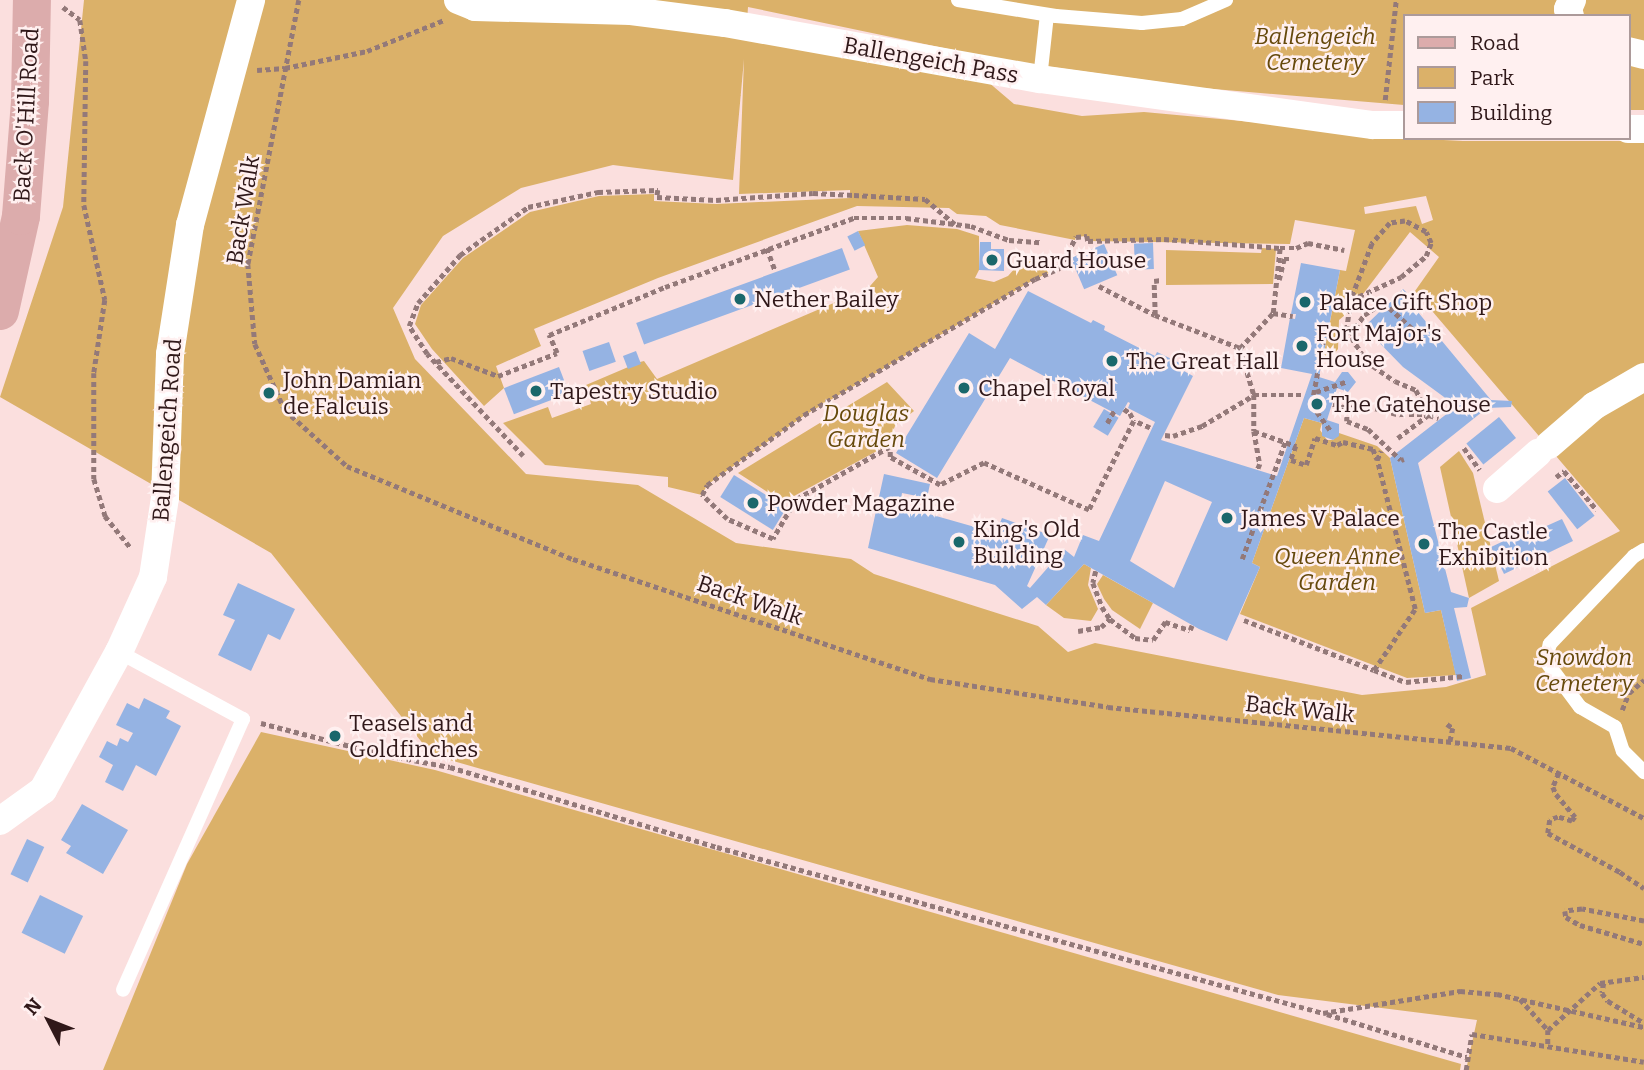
<!DOCTYPE html>
<html>
<head>
<meta charset="utf-8">
<style>
	body { margin:0 }
	#map { position:relative; width:1644px; height:1070px; overflow:hidden; background:#fbdfde; font-family:Bitter,serif }
	div>[style] { position:absolute }
	[style*='--x'] { left:calc(var(--x)*1px); top:calc(var(--y)*1px); width:calc(var(--w)*1px); rotate:calc(var(--a)*1deg) }
	.green>* { inset:0; background:#dbb169 }
	.building>* { inset:0; background:#95b3e3; transform-origin:0 0 }
	.path>* { height:4.5px; margin-top:-2.25px; transform-origin:0; background:repeating-linear-gradient(90deg,#937979 0 5px,transparent 0 8.5px) }
	.service>* { height:14px; margin:-7px; padding:0 7px; transform-origin:7px; border-radius:7px; background:#fff }
	.minor>* { height:28px; margin:-14px; padding:0 14px; transform-origin:14px; border-radius:14px; background:#fff }
	.primary>* { height:38px; margin:-19px; padding:0 19px; transform-origin:19px; border-radius:19px; background:#dcacac }
	.dots>* { width:19px; height:19px; translate:-50% -50%; box-sizing:border-box; border:4px solid #fff0f0; border-radius:50% }
	span { translate:-50% -50%; white-space:nowrap; text-align:center; line-height:1.15; -webkit-text-stroke:5px #fff0f0; paint-order:stroke }
	.park-label { font-size:23px; color:#66490b; font-style:italic }
	.street-label { font-size:23px; color:#301819 }
	.poi-label { font-size:23px; color:#301819 }
	.left { translate:0 -50%; text-align:left }
	.legend { position:absolute; left:1403px; top:14px; width:228px; height:126px; box-sizing:border-box; background:#fff0f0; border:2px solid #ac9a9a; margin:0; padding:9px 12px; list-style:none; font-size:21px; color:#301819 }
	.legend li { display:flex; align-items:center; gap:14px; height:35px }
	.legend b { width:35px; border:2px solid #ac9a9a }
	.north { position:absolute; left:14px; top:986px; width:70px; height:70px; -webkit-text-stroke:5px #fff0f0; paint-order:stroke; rotate:312deg; font-size:19px; font-weight:700; line-height:28px; text-align:center; color:#301819 }
	.north::after { content:''; display:block; margin:auto; width:24px; height:32px; background:#301819; clip-path:polygon(50% 0,100% 100%,50% 72%,0 100%) }
</style>
</head>
<body>
<div id="map">
	<div class="green">
		<div style="clip-path:polygon(evenodd,84px 0,1644px 0,1644px 110px,1628px 110px,1628px 16px,1404px 16px,1404px 105px,1202px 88px,1001px 60px,748px 7px,746px 37px,987px 81px,1014px 104px,1082px 116px,1144px 112px,1404px 136px,1404px 138px,1463px 141px,1644px 141px,1644px 1070px,1466px 1070px,1477px 1020px,1278px 995px,432px 755px,271px 553px,0 397px,63px 207px,84px 0,744px 59px,739px 194px,850px 190px,850px 198px,716px 204px,654px 201px,654px 194px,599px 196px,530px 212px,463px 258px,421px 305px,415px 324px,432px 349px,484px 406px,504px 388px,496px 366px,541px 346px,534px 329px,658px 278px,857px 206px,949px 208px,957px 214px,986px 216px,1000px 225px,1075px 240px,1076px 237px,1086px 236px,1088px 241px,1290px 244px,1295px 220px,1355px 230px,1346px 271px,1340px 270px,1323px 358px,1331px 358px,1338px 349px,1339px 320px,1351px 310px,1410px 232px,1439px 257px,1415px 291px,1620px 531px,1471px 608px,1486px 675px,1446px 687px,1362px 695px,1095px 643px,1068px 652px,1038px 626px,874px 574px,851px 559px,736px 543px,638px 485px,526px 474px,415px 359px,393px 308px,443px 236px,521px 188px,613px 165px,733px 180px,744px 59px,84px 0,1426px 196px,1433px 220px,1422px 224px,1416px 206px,1365px 214px,1364px 207px,1426px 196px)"></div>
		<div style="clip-path:polygon(907px 225px,957px 229px,979px 236px,979px 270px,975px 278px,994px 282px,1008px 276px,1025px 257px,1060px 268px,1035px 279px,805px 415px,707px 485px,702px 495px,668px 487px,668px 477px,545px 465px,503px 423px,548px 407px,552px 418px,591px 404px,586px 385px,640px 362px,644px 361px,657px 379px,843px 299px,863px 294px,878px 277px,858px 231px)"></div>
		<div style="clip-path:polygon(1262px 248px,1276px 249px,1273px 284px,1166px 285px,1166px 250px,1261px 253px)"></div>
		<div style="clip-path:polygon(887px 382px,914px 411px,895px 426px,888px 445px,783px 502px,738px 473px)"></div>
		<div style="clip-path:polygon(1304px 418px,1322px 423px,1320px 430px,1327px 440px,1333px 440px,1339px 433px,1377px 446px,1390px 458px,1425px 613px,1441px 610px,1456px 675px,1407px 678px,1240px 614px,1260px 567px,1252px 563px)"></div>
		<div style="clip-path:polygon(1459px 451px,1473px 473px,1499px 581px,1469px 598px,1440px 467px)"></div>
		<div style="clip-path:polygon(1084px 564px,1091px 568px,1088px 585px,1098px 609px,1091px 621px,1064px 618px,1046px 605px)"></div>
		<div style="clip-path:polygon(1103px 575px,1153px 603px,1140px 629px,1112px 610px,1104px 599px,1097px 584px)"></div>
		<div style="clip-path:polygon(261px 732px,435px 770px,1461px 1064px,1460px 1070px,103px 1070px,187px 864px)"></div>
	</div>
	<div class="building">
		<div style="left:858px;top:231px;width:16px;height:12px;rotate:63deg"></div>
		<div style="clip-path:polygon(980px 242px,991px 242px,991px 249px,1004px 249px,1004px 271px,979px 270px)"></div>
		<div style="left:1153px;top:243px;width:26px;height:19px;rotate:88deg"></div>
		<div style="left:1104px;top:244px;width:34px;height:36px;rotate:67deg"></div>
		<div style="left:842px;top:248px;width:23px;height:219px;rotate:70deg"></div>
		<div style="clip-path:polygon(evenodd,1301px 263px,1340px 270px,1319px 377px,1335px 382px,1342px 372px,1348px 372px,1356px 382px,1348px 392px,1337px 388px,1327px 420px,1339px 424px,1339px 436px,1333px 440px,1322px 436px,1322px 423px,1304px 418px,1252px 563px,1260px 567px,1227px 641px,1199px 629px,1084px 564px,1046px 605px,1037px 597px,1022px 609px,995px 585px,868px 548px,884px 474px,930px 484px,927px 498px,902px 493px,899px 511px,914px 514px,915px 510px,996px 533px,1002px 518px,1050px 535px,1027px 586px,1030px 588px,1064px 549px,1074px 557px,1083px 535px,1099px 541px,1155px 422px,1128px 408px,1130px 403px,1128px 402px,1120px 416px,1010px 358px,937px 478px,896px 453px,969px 333px,995px 349px,1028px 291px,1091px 323px,1093px 320px,1105px 326px,1104px 330px,1155px 356px,1157px 352px,1184px 365px,1182px 370px,1193px 376px,1161px 440px,1277px 476px,1312px 374px,1281px 368px,1290px 318px,1295px 319px,1296px 314px,1291px 314px,1301px 263px,1165px 481px,1212px 502px,1174px 588px,1130px 561px,1165px 481px)"></div>
		<div style="clip-path:polygon(1403px 289px,1421px 307px,1417px 311px,1491px 400px,1512px 401px,1511px 407px,1487px 408px,1418px 463px,1451px 592px,1469px 598px,1467px 607px,1454px 608px,1471px 678px,1457px 681px,1441px 610px,1425px 613px,1390px 458px,1453px 409px,1444px 397px,1403px 367px,1364px 327px)"></div>
		<div style="left:609px;top:342px;width:21px;height:28px;rotate:71deg"></div>
		<div style="left:636px;top:351px;width:14px;height:14px;rotate:69deg"></div>
		<div style="left:559px;top:367px;width:28px;height:59px;rotate:69deg"></div>
		<div style="left:1104px;top:409px;width:17px;height:21px;rotate:31deg"></div>
		<div style="left:1499px;top:417px;width:27px;height:42px;rotate:51deg"></div>
		<div style="left:734px;top:475px;width:62px;height:26px;rotate:32deg"></div>
		<div style="left:1565px;top:478px;width:48px;height:22px;rotate:52deg"></div>
		<div style="clip-path:polygon(1562px 519px,1573px 541px,1504px 574px,1491px 547px,1531px 528px,1533px 532px)"></div>
		<div style="clip-path:polygon(238px 583px,295px 609px,280px 640px,268px 634px,251px 671px,218px 655px,235px 620px,223px 615px)"></div>
		<div style="clip-path:polygon(144px 698px,170px 711px,166px 718px,181px 726px,156px 776px,136px 765px,123px 791px,105px 782px,113px 765px,99px 757px,107px 741px,117px 746px,120px 738px,128px 742px,133px 733px,116px 725px,127px 703px,139px 709px)"></div>
		<div style="clip-path:polygon(82px 804px,128px 830px,103px 874px,66px 853px,71px 846px,61px 840px)"></div>
		<div style="left:27px;top:839px;width:19px;height:39px;rotate:25deg"></div>
		<div style="left:40px;top:895px;width:48px;height:42px;rotate:26deg"></div>
	</div>
	<div class="path">
		<div style="--x:299;--y:0;--w:269;--a:100.9"></div>
		<div style="--x:248;--y:264;--w:80;--a:85"></div>
		<div style="--x:255;--y:344;--w:72;--a:65.6"></div>
		<div style="--x:285;--y:410;--w:84;--a:42.1"></div>
		<div style="--x:347;--y:466;--w:244;--a:22.4"></div>
		<div style="--x:573;--y:559;--w:377;--a:18.6"></div>
		<div style="--x:930;--y:679;--w:180;--a:8.9"></div>
		<div style="--x:1108;--y:707;--w:405;--a:5.8"></div>
		<div style="--x:1511;--y:748;--w:150;--a:27.8"></div>
		<div style="--x:63;--y:7;--w:21;--a:37"></div>
		<div style="--x:80;--y:20;--w:41;--a:81.7"></div>
		<div style="--x:86;--y:61;--w:144;--a:90.8"></div>
		<div style="--x:84;--y:205;--w:97;--a:77.5"></div>
		<div style="--x:105;--y:300;--w:74;--a:98.6"></div>
		<div style="--x:94;--y:373;--w:106;--a:90"></div>
		<div style="--x:94;--y:479;--w:39;--a:73"></div>
		<div style="--x:105;--y:516;--w:40;--a:51"></div>
		<div style="--x:257;--y:70;--w:28;--a:-4"></div>
		<div style="--x:285;--y:68;--w:84;--a:-11.7"></div>
		<div style="--x:367;--y:51;--w:83;--a:-21.9"></div>
		<div style="--x:1385;--y:100;--w:101;--a:-83.7"></div>
		<div style="--x:767;--y:248;--w:23;--a:70"></div>
		<div style="--x:1279;--y:280;--w:22;--a:-77"></div>
		<div style="--x:1284;--y:259;--w:5;--a:0"></div>
		<div style="--x:1099;--y:286;--w:63;--a:27.4"></div>
		<div style="--x:1155;--y:315;--w:91;--a:21.2"></div>
		<div style="--x:1240;--y:348;--w:49;--a:73.4"></div>
		<div style="--x:1254;--y:395;--w:36;--a:90"></div>
		<div style="--x:1254;--y:431;--w:34;--a:80"></div>
		<div style="--x:1260;--y:464;--w:8;--a:113"></div>
		<div style="--x:1351;--y:300;--w:55;--a:-24.7"></div>
		<div style="--x:1401;--y:277;--w:33;--a:-40"></div>
		<div style="--x:1426;--y:256;--w:14;--a:-69"></div>
		<div style="--x:1431;--y:243;--w:12;--a:-114"></div>
		<div style="--x:1426;--y:232;--w:24;--a:-152"></div>
		<div style="--x:1405;--y:221;--w:15;--a:172"></div>
		<div style="--x:1390;--y:223;--w:28;--a:131"></div>
		<div style="--x:1372;--y:244;--w:60;--a:110.6"></div>
		<div style="--x:1351;--y:300;--w:30;--a:98"></div>
		<div style="--x:1347;--y:330;--w:36;--a:58"></div>
		<div style="--x:1366;--y:361;--w:35;--a:35"></div>
		<div style="--x:1395;--y:381;--w:23;--a:23"></div>
		<div style="--x:1416;--y:390;--w:28;--a:63"></div>
		<div style="--x:1429;--y:415;--w:10;--a:17"></div>
		<div style="--x:1273;--y:313;--w:65;--a:-83.9"></div>
		<div style="--x:1155;--y:315;--w:34;--a:-92"></div>
		<div style="--x:1154;--y:281;--w:7;--a:-8"></div>
		<div style="--x:1327;--y:323;--w:83;--a:100.4"></div>
		<div style="--x:1312;--y:405;--w:31;--a:54"></div>
		<div style="--x:1350;--y:335;--w:24;--a:-55"></div>
		<div style="--x:1364;--y:315;--w:23;--a:-34"></div>
		<div style="--x:1383;--y:302;--w:43;--a:42.2"></div>
		<div style="--x:1240;--y:348;--w:48;--a:-46.7"></div>
		<div style="--x:1273;--y:313;--w:20;--a:9"></div>
		<div style="--x:436;--y:362;--w:16;--a:-15"></div>
		<div style="--x:451;--y:358;--w:50;--a:21"></div>
		<div style="--x:498;--y:376;--w:63;--a:-21.3"></div>
		<div style="--x:557;--y:353;--w:20;--a:-114"></div>
		<div style="--x:549;--y:335;--w:126;--a:-22.5"></div>
		<div style="--x:665;--y:287;--w:201;--a:-20.1"></div>
		<div style="--x:854;--y:218;--w:52;--a:0"></div>
		<div style="--x:906;--y:218;--w:65;--a:7"></div>
		<div style="--x:971;--y:226;--w:40;--a:20.2"></div>
		<div style="--x:1009;--y:240;--w:31;--a:4"></div>
		<div style="--x:1316;--y:392;--w:31;--a:-19"></div>
		<div style="--x:1333;--y:404;--w:15;--a:16"></div>
		<div style="--x:1347;--y:408;--w:20;--a:-6"></div>
		<div style="--x:1367;--y:406;--w:34;--a:15"></div>
		<div style="--x:1400;--y:415;--w:29;--a:0"></div>
		<div style="--x:1429;--y:415;--w:39;--a:143"></div>
		<div style="--x:1347;--y:408;--w:13;--a:90"></div>
		<div style="--x:1347;--y:421;--w:22;--a:21"></div>
		<div style="--x:1368;--y:429;--w:45;--a:43.2"></div>
		<div style="--x:1401;--y:460;--w:3;--a:-18"></div>
		<div style="--x:1124;--y:409;--w:7;--a:34"></div>
		<div style="--x:1130;--y:413;--w:9;--a:63"></div>
		<div style="--x:1107;--y:423;--w:14;--a:-60"></div>
		<div style="--x:1150;--y:428;--w:17;--a:-156"></div>
		<div style="--x:1134;--y:421;--w:100;--a:116.8"></div>
		<div style="--x:1089;--y:510;--w:115;--a:-155.9"></div>
		<div style="--x:984;--y:463;--w:49;--a:153.4"></div>
		<div style="--x:940;--y:485;--w:57;--a:-150.8"></div>
		<div style="--x:890;--y:457;--w:10;--a:-90"></div>
		<div style="--x:890;--y:447;--w:108;--a:150.6"></div>
		<div style="--x:796;--y:500;--w:45;--a:120.5"></div>
		<div style="--x:773;--y:539;--w:50;--a:-156.5"></div>
		<div style="--x:727;--y:519;--w:35;--a:-136"></div>
		<div style="--x:702;--y:495;--w:11;--a:-63"></div>
		<div style="--x:707;--y:485;--w:120;--a:-35.8"></div>
		<div style="--x:804;--y:415;--w:268;--a:-30.5"></div>
		<div style="--x:1035;--y:279;--w:27;--a:-24"></div>
		<div style="--x:1060;--y:268;--w:35;--a:-63"></div>
		<div style="--x:1076;--y:237;--w:11;--a:-5"></div>
		<div style="--x:1087;--y:236;--w:5;--a:79"></div>
		<div style="--x:1088;--y:241;--w:76;--a:-1.5"></div>
		<div style="--x:1164;--y:239;--w:116;--a:4.4"></div>
		<div style="--x:1280;--y:248;--w:16;--a:0"></div>
		<div style="--x:1296;--y:248;--w:13;--a:-23"></div>
		<div style="--x:1308;--y:243;--w:37;--a:11"></div>
		<div style="--x:1254;--y:431;--w:45;--a:19.7"></div>
		<div style="--x:1296;--y:446;--w:15;--a:110"></div>
		<div style="--x:1291;--y:460;--w:16;--a:18"></div>
		<div style="--x:1306;--y:465;--w:28;--a:-72"></div>
		<div style="--x:1315;--y:438;--w:23;--a:18"></div>
		<div style="--x:1337;--y:445;--w:7;--a:-27"></div>
		<div style="--x:1343;--y:442;--w:31;--a:13"></div>
		<div style="--x:1373;--y:449;--w:11;--a:68"></div>
		<div style="--x:1165;--y:435;--w:8;--a:7"></div>
		<div style="--x:1173;--y:436;--w:31;--a:-19"></div>
		<div style="--x:1202;--y:426;--w:61;--a:-30.8"></div>
		<div style="--x:1254;--y:395;--w:50;--a:0"></div>
		<div style="--x:1464;--y:448;--w:27;--a:54"></div>
		<div style="--x:523;--y:456;--w:140;--a:-133.3"></div>
		<div style="--x:427;--y:354;--w:33;--a:-123"></div>
		<div style="--x:409;--y:326;--w:25;--a:-69"></div>
		<div style="--x:418;--y:303;--w:64;--a:-48.8"></div>
		<div style="--x:460;--y:255;--w:83;--a:-35.2"></div>
		<div style="--x:528;--y:207;--w:72;--a:-12.1"></div>
		<div style="--x:598;--y:192;--w:60;--a:-1.9"></div>
		<div style="--x:658;--y:190;--w:7;--a:98"></div>
		<div style="--x:657;--y:197;--w:59;--a:2.9"></div>
		<div style="--x:716;--y:200;--w:97;--a:-4.1"></div>
		<div style="--x:813;--y:193;--w:41;--a:2.8"></div>
		<div style="--x:854;--y:195;--w:71;--a:3.2"></div>
		<div style="--x:925;--y:199;--w:39;--a:40"></div>
		<div style="--x:1556;--y:477;--w:10;--a:-37"></div>
		<div style="--x:1564;--y:471;--w:51;--a:49.8"></div>
		<div style="--x:1242;--y:559;--w:125;--a:-69.8"></div>
		<div style="--x:1096;--y:571;--w:12;--a:104"></div>
		<div style="--x:1093;--y:583;--w:26;--a:69"></div>
		<div style="--x:1102;--y:607;--w:14;--a:56"></div>
		<div style="--x:1110;--y:619;--w:31;--a:37"></div>
		<div style="--x:1135;--y:638;--w:18;--a:6"></div>
		<div style="--x:1153;--y:640;--w:22;--a:-56"></div>
		<div style="--x:1165;--y:622;--w:26;--a:18"></div>
		<div style="--x:1190;--y:630;--w:5;--a:-68"></div>
		<div style="--x:1244;--y:620;--w:139;--a:21"></div>
		<div style="--x:1374;--y:670;--w:73;--a:-56.1"></div>
		<div style="--x:1415;--y:609;--w:154;--a:-104.3"></div>
		<div style="--x:1377;--y:460;--w:10;--a:-66"></div>
		<div style="--x:1078;--y:631;--w:23;--a:-10"></div>
		<div style="--x:1101;--y:627;--w:12;--a:-42"></div>
		<div style="--x:1374;--y:670;--w:34;--a:21"></div>
		<div style="--x:1406;--y:682;--w:57;--a:-6"></div>
		<div style="--x:1622;--y:710;--w:18;--a:-68"></div>
		<div style="--x:1629;--y:693;--w:20;--a:-41"></div>
		<div style="--x:261;--y:723;--w:124;--a:14.5"></div>
		<div style="--x:381;--y:754;--w:70;--a:10.7"></div>
		<div style="--x:450;--y:767;--w:279;--a:16.7"></div>
		<div style="--x:717;--y:847;--w:628;--a:15.32"></div>
		<div style="--x:1323;--y:1013;--w:139;--a:-9.1"></div>
		<div style="--x:1460;--y:991;--w:37;--a:5"></div>
		<div style="--x:1497;--y:994;--w:151;--a:12.7"></div>
		<div style="--x:1447;--y:724;--w:7;--a:34"></div>
		<div style="--x:1453;--y:728;--w:14;--a:102"></div>
		<div style="--x:1559;--y:773;--w:15;--a:113"></div>
		<div style="--x:1553;--y:787;--w:8;--a:67"></div>
		<div style="--x:1556;--y:794;--w:30;--a:50"></div>
		<div style="--x:1575;--y:817;--w:5;--a:127"></div>
		<div style="--x:1572;--y:821;--w:15;--a:-164"></div>
		<div style="--x:1558;--y:817;--w:9;--a:159"></div>
		<div style="--x:1550;--y:820;--w:13;--a:99"></div>
		<div style="--x:1548;--y:833;--w:82;--a:28.4"></div>
		<div style="--x:1620;--y:872;--w:29;--a:34"></div>
		<div style="--x:1644;--y:921;--w:63;--a:-169"></div>
		<div style="--x:1582;--y:909;--w:17;--a:173"></div>
		<div style="--x:1565;--y:911;--w:6;--a:81"></div>
		<div style="--x:1566;--y:917;--w:16;--a:30"></div>
		<div style="--x:1580;--y:925;--w:67;--a:16.5"></div>
		<div style="--x:1604;--y:983;--w:10;--a:101"></div>
		<div style="--x:1602;--y:993;--w:10;--a:53"></div>
		<div style="--x:1608;--y:1001;--w:42;--a:31.4"></div>
		<div style="--x:1520;--y:999;--w:42;--a:47.9"></div>
		<div style="--x:1548;--y:1030;--w:16;--a:90"></div>
		<div style="--x:1327;--y:1014;--w:146;--a:17.1"></div>
		<div style="--x:1548;--y:1030;--w:70;--a:-42.1"></div>
		<div style="--x:1600;--y:983;--w:44;--a:-7.8"></div>
		<div style="--x:1466;--y:1070;--w:36;--a:-81"></div>
		<div style="--x:1472;--y:1034;--w:174;--a:9.2"></div>
	</div>
	<div class="service">
		<div style="--x:958;--y:0;--w:99;--a:9.3"></div>
		<div style="--x:1056;--y:16;--w:86;--a:4.7"></div>
		<div style="--x:1142;--y:23;--w:40;--a:-5.7"></div>
		<div style="--x:1182;--y:19;--w:48;--a:-23.4"></div>
		<div style="--x:1040;--y:79;--w:64;--a:-83.8"></div>
		<div style="--x:1644;--y:550;--w:12;--a:149"></div>
		<div style="--x:1634;--y:556;--w:122;--a:133.7"></div>
		<div style="--x:1550;--y:644;--w:17;--a:107"></div>
		<div style="--x:1545;--y:660;--w:59;--a:53.3"></div>
		<div style="--x:1580;--y:707;--w:40;--a:29.7"></div>
		<div style="--x:1615;--y:727;--w:25;--a:72"></div>
		<div style="--x:1623;--y:751;--w:30;--a:45"></div>
		<div style="--x:119;--y:652;--w:141;--a:28.4"></div>
		<div style="--x:243;--y:719;--w:296;--a:113.9"></div>
	</div>
	<div class="minor">
		<div style="--x:458;--y:0;--w:18;--a:22"></div>
		<div style="--x:475;--y:7;--w:156;--a:1.5"></div>
		<div style="--x:631;--y:11;--w:95;--a:7.3"></div>
		<div style="--x:725;--y:23;--w:320;--a:10.1"></div>
		<div style="--x:1040;--y:79;--w:336;--a:7.9"></div>
		<div style="--x:1373;--y:125;--w:31;--a:0"></div>
		<div style="--x:1570;--y:16;--w:7;--a:-106"></div>
		<div style="--x:1568;--y:9;--w:10;--a:-66"></div>
		<div style="--x:1628;--y:51;--w:16;--a:14"></div>
		<div style="--x:1628;--y:129;--w:16;--a:0"></div>
		<div style="--x:1549;--y:445;--w:60;--a:-40.9"></div>
		<div style="--x:1594;--y:406;--w:58;--a:-30.1"></div>
		<div style="--x:1497;--y:489;--w:55;--a:-41.3"></div>
		<div style="--x:0;--y:821;--w:53;--a:-35.8"></div>
		<div style="--x:43;--y:790;--w:158;--a:-61.2"></div>
		<div style="--x:119;--y:652;--w:82;--a:-65.6"></div>
		<div style="--x:153;--y:577;--w:80;--a:-81.4"></div>
		<div style="--x:165;--y:498;--w:144;--a:-88"></div>
		<div style="--x:170;--y:354;--w:131;--a:-81.2"></div>
		<div style="--x:190;--y:225;--w:233;--a:-74.8"></div>
	</div>
	<div class="primary">
		<div style="--x:0;--y:311;--w:97;--a:-77.5"></div>
		<div style="--x:21;--y:216;--w:115;--a:-85.5"></div>
		<div style="--x:30;--y:101;--w:101;--a:-88.9"></div>
	</div>
	<div class="dots">
		<div style="left:992px;top:260px;background:#1a676b"></div>
		<div style="left:740px;top:299px;background:#1a676b"></div>
		<div style="left:1305px;top:302px;background:#1a676b"></div>
		<div style="left:1302px;top:346px;background:#1a676b"></div>
		<div style="left:1112px;top:361px;background:#1a676b"></div>
		<div style="left:964px;top:388px;background:#1a676b"></div>
		<div style="left:536px;top:391px;background:#1a676b"></div>
		<div style="left:269px;top:393px;background:#1a676b"></div>
		<div style="left:1317px;top:404px;background:#1a676b"></div>
		<div style="left:753px;top:503px;background:#1a676b"></div>
		<div style="left:1227px;top:518px;background:#1a676b"></div>
		<div style="left:959px;top:542px;background:#1a676b"></div>
		<div style="left:1424px;top:544px;background:#1a676b"></div>
		<div style="left:335px;top:736px;background:#1a676b"></div>
	</div>
	<div class="park-label">
		<span style="left:1315px;top:49px">Ballengeich<br>Cemetery</span>
		<span style="left:866px;top:426px">Douglas<br>Garden</span>
		<span style="left:1337px;top:569px">Queen Anne<br>Garden</span>
		<span style="left:1584px;top:670px">Snowdon<br>Cemetery</span>
	</div>
	<div class="street-label">
		<span style="left:931px;top:60px;rotate:10deg">Ballengeich Pass</span>
		<span style="left:26px;top:115px;rotate:-87deg">Back O'Hill Road</span>
		<span style="left:243px;top:210px;rotate:-81deg">Back Walk</span>
		<span style="left:167px;top:430px;rotate:-86deg">Ballengeich Road</span>
		<span style="left:750px;top:600px;rotate:19deg">Back Walk</span>
		<span style="left:1300px;top:709px;rotate:6deg">Back Walk</span>
	</div>
	<div class="poi-label">
		<span class="left" style="left:1006px;top:260px">Guard House</span>
		<span class="left" style="left:754px;top:299px">Nether Bailey</span>
		<span class="left" style="left:1319px;top:302px">Palace Gift Shop</span>
		<span class="left" style="left:1316px;top:346px">Fort Major's<br>House</span>
		<span class="left" style="left:1126px;top:361px">The Great Hall</span>
		<span class="left" style="left:283px;top:393px">John Damian<br>de Falcuis</span>
		<span class="left" style="left:978px;top:388px">Chapel Royal</span>
		<span class="left" style="left:550px;top:391px">Tapestry Studio</span>
		<span class="left" style="left:1331px;top:404px">The Gatehouse</span>
		<span class="left" style="left:767px;top:503px">Powder Magazine</span>
		<span class="left" style="left:1241px;top:518px">James V Palace</span>
		<span class="left" style="left:973px;top:542px">King's Old<br>Building</span>
		<span class="left" style="left:1438px;top:544px">The Castle<br>Exhibition</span>
		<span class="left" style="left:349px;top:736px">Teasels and<br>Goldfinches</span>
	</div>
	<ul class="legend">
	<li><b style="height:9px;background:#dcacac"></b>Road</li>
	<li><b style="height:19px;background:#dbb169"></b>Park</li>
	<li><b style="height:19px;background:#95b3e3"></b>Building</li>
	</ul>
	<div class="north">N</div>
</div>
</body>
</html>
